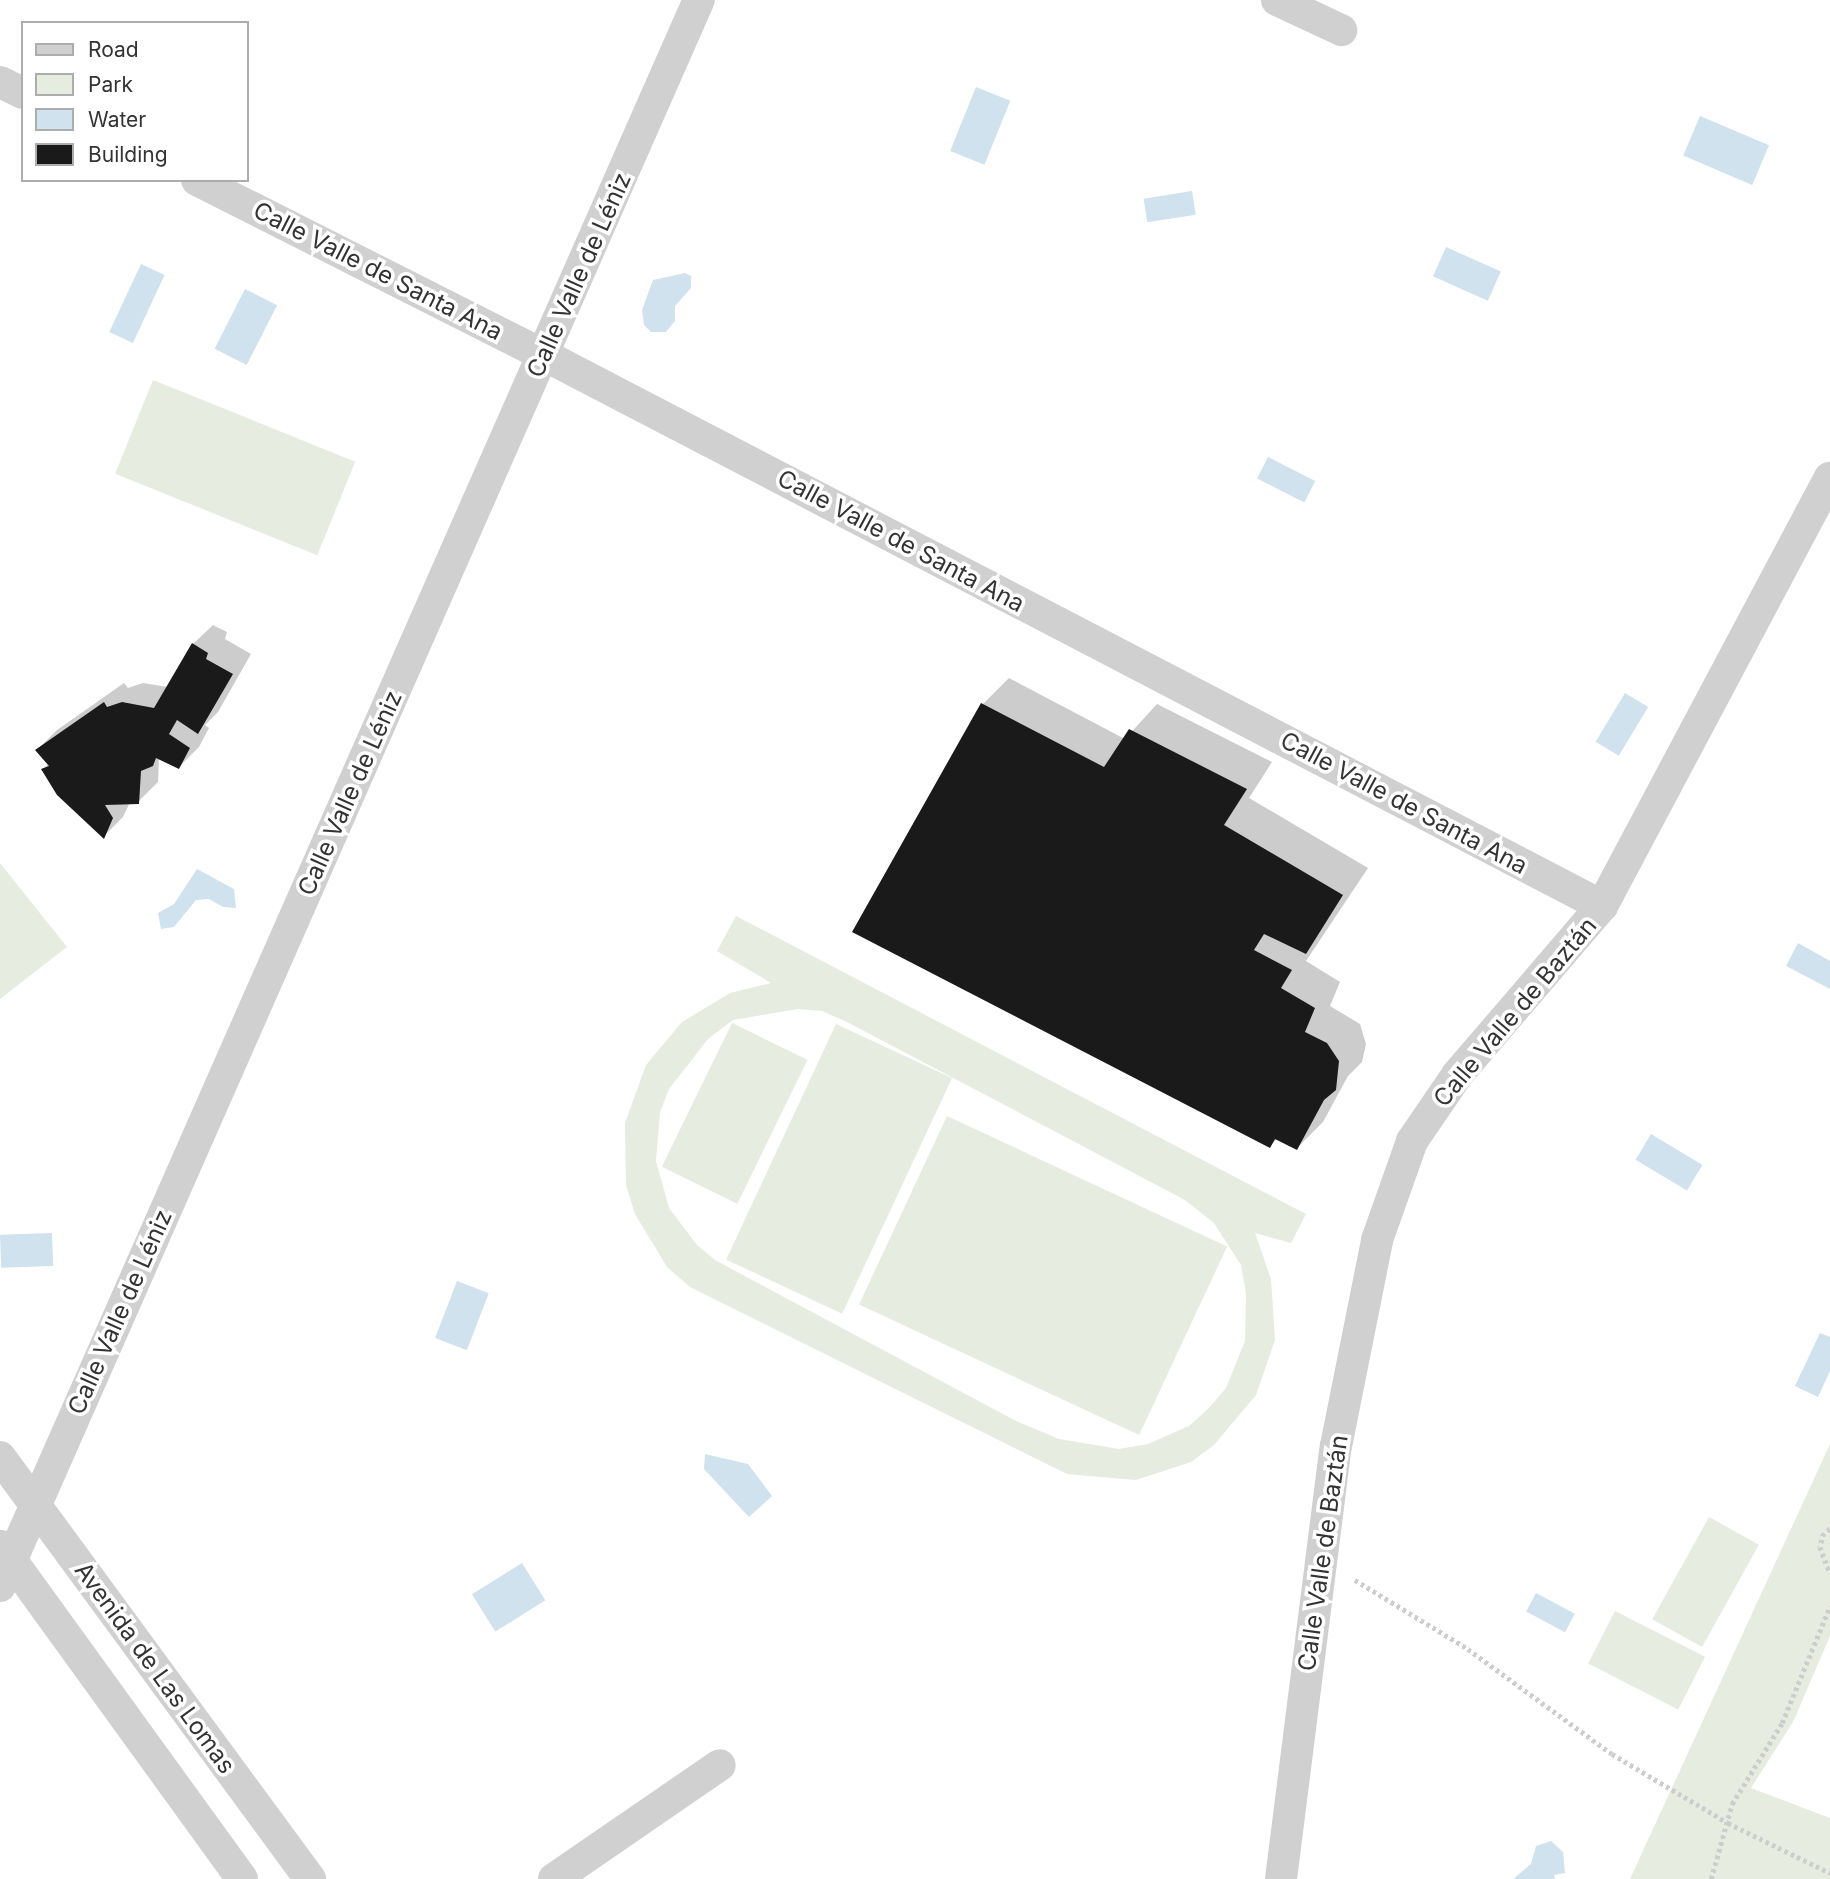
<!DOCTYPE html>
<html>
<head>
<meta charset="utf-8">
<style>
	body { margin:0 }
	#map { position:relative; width:1830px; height:1879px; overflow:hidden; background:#fff; font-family:Inter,sans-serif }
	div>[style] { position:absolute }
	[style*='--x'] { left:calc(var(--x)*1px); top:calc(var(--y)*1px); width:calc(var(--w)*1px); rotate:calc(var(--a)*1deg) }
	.green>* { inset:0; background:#e6ecdf; transform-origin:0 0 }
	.water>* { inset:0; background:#cfe2ee; transform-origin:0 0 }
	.shadow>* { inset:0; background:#0003 }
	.building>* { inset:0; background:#1a1a1a }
	.path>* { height:4.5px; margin-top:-2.25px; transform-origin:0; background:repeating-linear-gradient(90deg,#cdcdcd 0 3.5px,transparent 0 7px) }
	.minor>* { height:32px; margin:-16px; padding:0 16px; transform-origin:16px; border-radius:16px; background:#d0d0d0 }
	span { translate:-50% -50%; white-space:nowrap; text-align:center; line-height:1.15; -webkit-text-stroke:7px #fff; paint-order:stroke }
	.street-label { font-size:24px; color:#333 }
	.legend { position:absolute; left:21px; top:21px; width:228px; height:161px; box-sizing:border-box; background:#fff; border:2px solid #adadad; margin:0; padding:9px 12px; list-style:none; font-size:21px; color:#333 }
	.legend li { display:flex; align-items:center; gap:14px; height:35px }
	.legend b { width:35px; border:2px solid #adadad }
</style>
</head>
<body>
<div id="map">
	<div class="green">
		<div style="left:153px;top:380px;width:218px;height:101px;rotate:22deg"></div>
		<div style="clip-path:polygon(0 863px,67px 947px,0 999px)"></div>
		<div style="clip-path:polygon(evenodd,736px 916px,1306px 1214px,1291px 1243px,1255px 1233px,1271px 1279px,1275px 1340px,1256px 1395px,1214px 1445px,1191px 1462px,1136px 1480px,1067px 1474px,690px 1287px,667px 1267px,635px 1214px,626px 1185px,625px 1123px,646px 1065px,682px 1022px,730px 993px,771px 983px,717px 951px,736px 916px,798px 1009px,822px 1011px,845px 1021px,1185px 1200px,1214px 1223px,1241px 1265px,1246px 1293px,1245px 1341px,1226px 1388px,1209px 1408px,1189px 1426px,1148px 1444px,1119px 1449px,1059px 1439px,1016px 1421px,715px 1260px,697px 1245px,669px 1208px,656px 1161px,660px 1112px,669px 1089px,708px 1039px,733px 1020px,798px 1009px)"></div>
		<div style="left:732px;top:1023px;width:84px;height:160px;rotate:26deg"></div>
		<div style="left:836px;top:1024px;width:128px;height:260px;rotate:25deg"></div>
		<div style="left:947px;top:1116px;width:309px;height:208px;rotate:25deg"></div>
		<div style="clip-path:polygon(1830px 1444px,1830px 1636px,1793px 1722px,1751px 1788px,1830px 1818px,1830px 1879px,1630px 1879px)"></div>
		<div style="left:1709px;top:1517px;width:57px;height:117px;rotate:29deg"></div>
		<div style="left:1615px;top:1611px;width:101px;height:59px;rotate:27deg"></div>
	</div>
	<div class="water">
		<div style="left:976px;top:87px;width:37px;height:69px;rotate:22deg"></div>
		<div style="left:1700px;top:116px;width:75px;height:43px;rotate:23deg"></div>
		<div style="left:1192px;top:191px;width:24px;height:49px;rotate:81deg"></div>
		<div style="left:1446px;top:247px;width:60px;height:32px;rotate:24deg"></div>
		<div style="left:141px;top:264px;width:26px;height:75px;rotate:25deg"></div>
		<div style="clip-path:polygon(685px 273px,691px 276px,691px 288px,675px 306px,675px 321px,666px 332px,651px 332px,644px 325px,642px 310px,653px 280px)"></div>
		<div style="left:245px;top:289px;width:36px;height:67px;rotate:27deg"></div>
		<div style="left:1268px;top:457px;width:53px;height:24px;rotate:27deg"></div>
		<div style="left:1625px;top:693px;width:27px;height:57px;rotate:31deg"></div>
		<div style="clip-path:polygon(197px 869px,234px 889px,236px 908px,223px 907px,209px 899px,196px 900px,174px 927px,161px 929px,158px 913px,174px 904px)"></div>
		<div style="clip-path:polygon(1798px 943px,1830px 961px,1830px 989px,1786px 966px)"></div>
		<div style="left:1651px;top:1134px;width:60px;height:30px;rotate:31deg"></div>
		<div style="left:52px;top:1233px;width:33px;height:52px;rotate:88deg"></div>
		<div style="left:457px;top:1281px;width:34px;height:61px;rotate:21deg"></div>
		<div style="clip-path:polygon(1820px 1333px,1830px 1337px,1830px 1371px,1818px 1397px,1795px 1386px)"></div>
		<div style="clip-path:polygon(705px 1454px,748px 1464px,772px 1496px,749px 1517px,704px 1469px)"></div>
		<div style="left:522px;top:1563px;width:44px;height:59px;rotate:58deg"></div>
		<div style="left:1536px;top:1593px;width:44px;height:21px;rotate:28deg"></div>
		<div style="clip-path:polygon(1551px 1841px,1563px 1852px,1565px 1873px,1554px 1875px,1555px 1879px,1513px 1879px,1531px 1864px,1536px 1846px)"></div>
	</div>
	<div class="shadow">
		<div style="clip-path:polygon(213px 625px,227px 632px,225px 639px,251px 654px,218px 712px,205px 725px,209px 728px,199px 747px,179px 767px,159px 757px,158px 782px,138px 802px,130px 802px,123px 817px,104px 836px,43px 769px,49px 763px,37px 750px,57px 730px,124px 683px,128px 688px,143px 683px,168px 687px,193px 644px)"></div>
		<div style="clip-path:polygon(1009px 678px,1125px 739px,1157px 704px,1272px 762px,1249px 798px,1368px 868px,1306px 961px,1340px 982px,1330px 1006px,1360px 1024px,1366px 1044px,1362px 1062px,1348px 1076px,1323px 1122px,1297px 1148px,1278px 1138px,1270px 1146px,983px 704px)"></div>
	</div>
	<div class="building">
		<div style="clip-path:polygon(192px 643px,208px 653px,206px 659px,233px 674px,198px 734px,177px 720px,169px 734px,190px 748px,179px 769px,156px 758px,153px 766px,141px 771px,139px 804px,105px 805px,113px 818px,104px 839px,57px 795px,41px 769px,49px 766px,35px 750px,104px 702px,107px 707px,122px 702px,154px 708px)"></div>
		<div style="clip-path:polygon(981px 703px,1104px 767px,1129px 729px,1247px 789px,1224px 825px,1343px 895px,1306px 954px,1264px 934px,1254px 950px,1292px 970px,1281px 988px,1315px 1008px,1305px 1032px,1327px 1043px,1339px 1061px,1336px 1090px,1324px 1100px,1297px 1150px,1275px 1139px,1270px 1148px,852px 932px)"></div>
	</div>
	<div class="path">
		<div style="--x:1830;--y:1529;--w:7;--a:146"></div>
		<div style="--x:1824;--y:1533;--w:15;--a:106"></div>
		<div style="--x:1820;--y:1547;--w:28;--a:69"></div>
		<div style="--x:1355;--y:1580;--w:132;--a:31.4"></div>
		<div style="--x:1468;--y:1649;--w:178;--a:36.1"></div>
		<div style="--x:1612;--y:1754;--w:135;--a:30.7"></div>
		<div style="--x:1728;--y:1823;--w:114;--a:26.1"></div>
		<div style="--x:1711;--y:1879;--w:78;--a:-74.4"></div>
		<div style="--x:1732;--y:1804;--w:95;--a:-58.3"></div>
		<div style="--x:1782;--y:1723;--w:126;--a:-67.7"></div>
	</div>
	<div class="minor">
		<div style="--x:1277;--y:0;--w:71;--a:25.1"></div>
		<div style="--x:0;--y:82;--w:25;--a:26"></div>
		<div style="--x:197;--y:180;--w:389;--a:26.8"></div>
		<div style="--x:544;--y:355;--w:1193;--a:27.51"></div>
		<div style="--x:0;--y:1457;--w:524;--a:53.7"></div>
		<div style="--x:1;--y:1546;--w:411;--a:54.1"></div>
		<div style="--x:0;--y:1586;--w:1733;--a:-66.22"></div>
		<div style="--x:554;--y:1879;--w:201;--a:-34.5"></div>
		<div style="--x:1281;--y:1879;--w:436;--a:-82.8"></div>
		<div style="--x:1336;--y:1446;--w:210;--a:-78.7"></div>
		<div style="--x:1377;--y:1240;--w:105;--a:-70.5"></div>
		<div style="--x:1412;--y:1141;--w:80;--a:-55.7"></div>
		<div style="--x:1457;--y:1075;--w:223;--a:-49.4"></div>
		<div style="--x:1602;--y:906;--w:485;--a:-62"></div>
	</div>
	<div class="street-label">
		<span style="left:378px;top:271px;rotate:27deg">Calle Valle de Santa Ana</span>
		<span style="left:579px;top:275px;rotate:-66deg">Calle Valle de Léniz</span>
		<span style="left:901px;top:541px;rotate:28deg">Calle Valle de Santa Ana</span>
		<span style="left:350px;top:793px;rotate:-66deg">Calle Valle de Léniz</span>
		<span style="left:1404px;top:803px;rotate:28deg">Calle Valle de Santa Ana</span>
		<span style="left:1515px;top:1012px;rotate:-50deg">Calle Valle de Baztán</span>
		<span style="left:120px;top:1312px;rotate:-66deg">Calle Valle de Léniz</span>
		<span style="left:1323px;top:1553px;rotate:-82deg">Calle Valle de Baztán</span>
		<span style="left:155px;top:1668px;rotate:54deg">Avenida de Las Lomas</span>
	</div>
	<ul class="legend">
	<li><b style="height:9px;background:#d0d0d0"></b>Road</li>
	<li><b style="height:19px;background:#e6ecdf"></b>Park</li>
	<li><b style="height:19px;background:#cfe2ee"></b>Water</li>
	<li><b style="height:19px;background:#1a1a1a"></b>Building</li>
	</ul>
</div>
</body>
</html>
